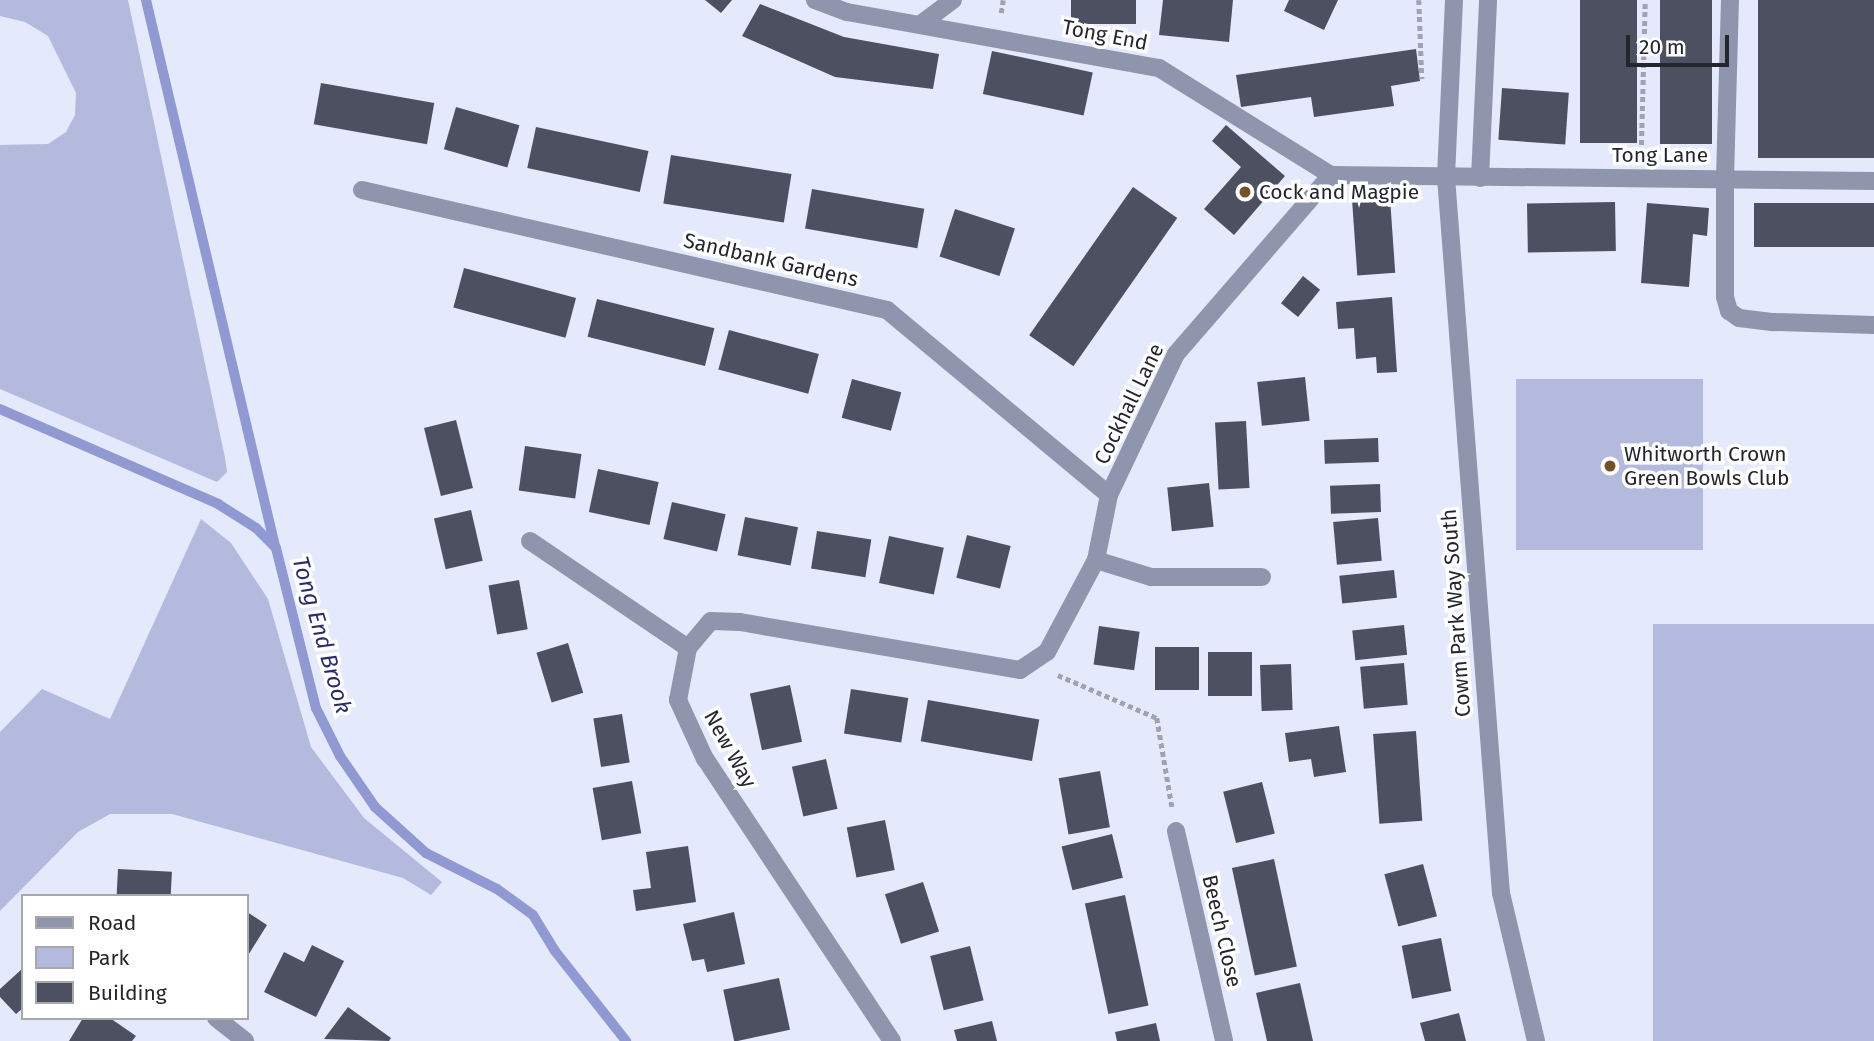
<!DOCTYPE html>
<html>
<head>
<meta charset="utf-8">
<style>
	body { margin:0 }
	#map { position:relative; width:1874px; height:1041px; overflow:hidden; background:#e5e9fc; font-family:"Fira Sans",sans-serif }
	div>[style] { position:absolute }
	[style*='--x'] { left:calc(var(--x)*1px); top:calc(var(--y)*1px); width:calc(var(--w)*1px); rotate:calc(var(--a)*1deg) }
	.green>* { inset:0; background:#b3badd; transform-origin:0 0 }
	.stream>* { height:10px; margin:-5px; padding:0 5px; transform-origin:5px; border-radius:5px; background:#9099d1 }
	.building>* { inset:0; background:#4d5060; transform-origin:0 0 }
	.path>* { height:4.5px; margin-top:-2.25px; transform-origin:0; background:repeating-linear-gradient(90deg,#9fa2b0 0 5px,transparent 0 8.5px) }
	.lane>* { height:18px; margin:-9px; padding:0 9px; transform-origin:9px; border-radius:9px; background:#9095ae }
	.street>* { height:18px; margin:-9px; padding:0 9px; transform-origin:9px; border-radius:9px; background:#9095ae }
	.dots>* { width:19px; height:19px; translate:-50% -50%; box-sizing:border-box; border:4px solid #fff; border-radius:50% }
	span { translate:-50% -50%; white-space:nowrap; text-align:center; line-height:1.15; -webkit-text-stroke:7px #fff; paint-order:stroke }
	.street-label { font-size:21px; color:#25262d }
	.poi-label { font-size:21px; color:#25262d }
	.left { translate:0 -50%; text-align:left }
	.water-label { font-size:23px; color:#292b6d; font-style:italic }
	.legend { position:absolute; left:21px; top:894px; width:228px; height:126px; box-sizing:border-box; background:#fff; border:2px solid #a8a8ab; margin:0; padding:9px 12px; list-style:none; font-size:21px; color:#25262d }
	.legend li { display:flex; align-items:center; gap:14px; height:35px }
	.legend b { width:35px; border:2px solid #a8a8ab }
	.scale { position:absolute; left:1626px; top:35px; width:103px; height:32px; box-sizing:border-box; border:4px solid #25262d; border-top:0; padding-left:9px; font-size:21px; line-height:24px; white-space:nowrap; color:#25262d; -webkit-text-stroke:5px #fff; paint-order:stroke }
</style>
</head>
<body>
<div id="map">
	<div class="green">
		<div style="clip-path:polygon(0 0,128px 0,225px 458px,227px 472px,217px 482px,0 389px,0 145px,48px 144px,66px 132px,75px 115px,76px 93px,48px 36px,25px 22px,0 16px)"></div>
		<div style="left:1703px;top:379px;width:171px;height:187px;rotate:90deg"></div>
		<div style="clip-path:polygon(201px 519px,231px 543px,268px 599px,311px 747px,364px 818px,442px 882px,431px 895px,403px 878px,172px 814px,110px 814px,78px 832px,0 911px,0 732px,42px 689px,110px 719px)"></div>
		<div style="left:1874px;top:624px;width:417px;height:221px;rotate:90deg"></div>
	</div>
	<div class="stream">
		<div style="--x:146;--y:0;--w:561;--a:76.71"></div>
		<div style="--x:0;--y:409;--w:238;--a:23.5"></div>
		<div style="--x:218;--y:504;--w:45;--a:32.3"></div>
		<div style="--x:256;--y:528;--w:28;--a:45"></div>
		<div style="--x:276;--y:548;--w:165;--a:76"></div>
		<div style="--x:316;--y:708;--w:54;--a:63.4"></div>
		<div style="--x:340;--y:756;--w:62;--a:55.5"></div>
		<div style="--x:375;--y:807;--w:69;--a:42"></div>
		<div style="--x:426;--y:853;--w:80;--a:26.9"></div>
		<div style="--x:497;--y:889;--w:44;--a:35.8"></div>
		<div style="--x:533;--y:915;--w:42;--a:58.6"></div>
		<div style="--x:555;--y:951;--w:115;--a:51.7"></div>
	</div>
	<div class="building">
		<div style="clip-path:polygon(705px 0,732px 0,721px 13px)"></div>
		<div style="left:1071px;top:0;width:65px;height:24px"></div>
		<div style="clip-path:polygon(1163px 0,1233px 0,1229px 42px,1159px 35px)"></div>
		<div style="clip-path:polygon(1289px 0,1338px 0,1324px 30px,1284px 11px)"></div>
		<div style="left:1580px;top:0;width:57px;height:143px"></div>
		<div style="left:1660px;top:0;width:52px;height:144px"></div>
		<div style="left:1758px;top:0;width:116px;height:158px"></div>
		<div style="clip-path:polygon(760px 4px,844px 37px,939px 54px,933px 89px,835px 77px,742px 36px)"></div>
		<div style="clip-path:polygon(1416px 49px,1420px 81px,1391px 86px,1394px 106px,1314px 117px,1311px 97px,1241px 107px,1236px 75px)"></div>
		<div style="left:992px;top:51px;width:103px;height:44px;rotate:12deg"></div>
		<div style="left:321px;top:83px;width:115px;height:42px;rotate:10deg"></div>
		<div style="left:1502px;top:88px;width:67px;height:52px;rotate:4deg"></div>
		<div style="left:456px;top:107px;width:66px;height:44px;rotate:16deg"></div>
		<div style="clip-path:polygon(1226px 125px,1285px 176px,1234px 235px,1204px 209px,1241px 167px,1212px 141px)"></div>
		<div style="left:536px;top:127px;width:115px;height:42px;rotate:12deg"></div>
		<div style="left:671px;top:155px;width:122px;height:49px;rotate:9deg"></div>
		<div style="left:1133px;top:187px;width:54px;height:181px;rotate:35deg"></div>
		<div style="left:812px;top:189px;width:114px;height:40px;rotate:10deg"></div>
		<div style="left:1390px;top:198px;width:75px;height:38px;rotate:86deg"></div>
		<div style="left:1615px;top:202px;width:49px;height:88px;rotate:89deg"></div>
		<div style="clip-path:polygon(1647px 203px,1709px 208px,1707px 236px,1693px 234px,1689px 287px,1641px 283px)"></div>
		<div style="left:1874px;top:203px;width:44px;height:120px;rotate:90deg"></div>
		<div style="left:955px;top:209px;width:63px;height:50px;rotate:18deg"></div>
		<div style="left:464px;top:268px;width:116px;height:41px;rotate:15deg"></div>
		<div style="left:1303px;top:276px;width:22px;height:35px;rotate:39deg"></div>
		<div style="clip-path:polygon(1392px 297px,1397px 372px,1377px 373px,1376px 357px,1356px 359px,1354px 328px,1338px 329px,1336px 302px)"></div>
		<div style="left:597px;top:299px;width:121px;height:39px;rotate:14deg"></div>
		<div style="left:729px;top:330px;width:93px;height:41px;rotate:15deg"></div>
		<div style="left:1305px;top:377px;width:44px;height:48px;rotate:84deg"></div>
		<div style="left:852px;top:379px;width:51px;height:40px;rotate:15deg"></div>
		<div style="left:456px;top:420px;width:70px;height:33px;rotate:76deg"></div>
		<div style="left:1246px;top:421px;width:67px;height:31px;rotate:87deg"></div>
		<div style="left:1378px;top:438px;width:24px;height:54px;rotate:88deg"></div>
		<div style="left:525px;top:446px;width:57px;height:45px;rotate:8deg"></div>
		<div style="left:598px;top:469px;width:62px;height:44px;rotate:12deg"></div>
		<div style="left:1209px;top:483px;width:44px;height:42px;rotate:84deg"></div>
		<div style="left:1380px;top:484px;width:28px;height:50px;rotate:88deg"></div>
		<div style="left:672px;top:502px;width:55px;height:38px;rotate:13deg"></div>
		<div style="left:471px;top:510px;width:52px;height:38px;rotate:77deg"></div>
		<div style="left:745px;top:517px;width:54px;height:39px;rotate:11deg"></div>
		<div style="left:1378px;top:518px;width:43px;height:45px;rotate:85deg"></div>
		<div style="left:817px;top:531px;width:55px;height:38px;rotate:9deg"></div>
		<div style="left:967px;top:535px;width:45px;height:44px;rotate:14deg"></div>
		<div style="left:889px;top:536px;width:56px;height:48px;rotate:12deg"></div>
		<div style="left:1394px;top:570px;width:28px;height:55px;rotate:84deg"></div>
		<div style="left:519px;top:580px;width:50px;height:31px;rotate:80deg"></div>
		<div style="left:1404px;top:625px;width:30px;height:52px;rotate:84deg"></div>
		<div style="left:1099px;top:626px;width:41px;height:39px;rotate:8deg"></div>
		<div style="left:568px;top:643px;width:52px;height:33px;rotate:73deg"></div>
		<div style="left:1155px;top:647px;width:44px;height:43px"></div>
		<div style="left:1208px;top:652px;width:44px;height:44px"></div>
		<div style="left:1404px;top:663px;width:42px;height:44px;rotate:85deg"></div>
		<div style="left:1291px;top:664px;width:46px;height:31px;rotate:88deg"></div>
		<div style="left:790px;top:685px;width:58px;height:41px;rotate:78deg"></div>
		<div style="left:851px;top:689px;width:58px;height:45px;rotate:9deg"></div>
		<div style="left:928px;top:700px;width:113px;height:42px;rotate:10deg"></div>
		<div style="left:622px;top:714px;width:49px;height:29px;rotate:81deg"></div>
		<div style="clip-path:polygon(1339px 726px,1346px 772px,1314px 777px,1311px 759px,1289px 762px,1285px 733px)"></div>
		<div style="left:1416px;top:731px;width:90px;height:43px;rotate:86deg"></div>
		<div style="left:826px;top:759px;width:51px;height:35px;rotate:77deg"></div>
		<div style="left:1100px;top:771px;width:57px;height:42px;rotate:80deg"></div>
		<div style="left:632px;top:781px;width:53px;height:40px;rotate:80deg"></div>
		<div style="left:1262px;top:782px;width:53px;height:40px;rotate:76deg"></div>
		<div style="left:885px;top:820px;width:51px;height:39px;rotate:79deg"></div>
		<div style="left:1112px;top:834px;width:45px;height:52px;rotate:76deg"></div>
		<div style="clip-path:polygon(688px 846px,696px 902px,636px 911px,633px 890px,651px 888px,646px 852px)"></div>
		<div style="left:1274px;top:859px;width:110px;height:43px;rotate:78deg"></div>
		<div style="left:1423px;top:864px;width:54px;height:40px;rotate:75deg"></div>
		<div style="left:118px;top:869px;width:54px;height:27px;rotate:3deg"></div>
		<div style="left:923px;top:882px;width:52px;height:40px;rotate:72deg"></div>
		<div style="left:1125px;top:895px;width:113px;height:41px;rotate:78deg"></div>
		<div style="clip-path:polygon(247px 912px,267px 925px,247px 957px)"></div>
		<div style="clip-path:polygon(734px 912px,745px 964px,707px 972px,704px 959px,692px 961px,683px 924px)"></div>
		<div style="left:1441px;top:938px;width:54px;height:40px;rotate:79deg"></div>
		<div style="clip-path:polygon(312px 945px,344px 961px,316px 1017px,264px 992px,284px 952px,304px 962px)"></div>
		<div style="left:970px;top:946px;width:56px;height:41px;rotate:76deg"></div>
		<div style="clip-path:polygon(23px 968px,23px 1008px,16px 1014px,0 997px,0 989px)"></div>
		<div style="left:779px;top:978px;width:53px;height:57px;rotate:78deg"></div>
		<div style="clip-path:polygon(1300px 983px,1313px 1041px,1267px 1041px,1256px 993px)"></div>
		<div style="clip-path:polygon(348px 1007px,391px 1038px,389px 1041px,324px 1039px)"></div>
		<div style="clip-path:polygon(1459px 1013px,1466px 1041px,1425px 1041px,1420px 1023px)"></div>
		<div style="clip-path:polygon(83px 1018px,110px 1018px,136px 1036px,132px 1041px,69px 1041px)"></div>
		<div style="clip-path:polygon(992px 1021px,997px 1041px,957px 1041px,954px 1030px)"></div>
		<div style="clip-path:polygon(1156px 1023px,1160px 1041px,1117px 1041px,1115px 1032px)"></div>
	</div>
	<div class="path">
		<div style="--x:1419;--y:0;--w:79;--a:87.8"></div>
		<div style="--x:1001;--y:13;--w:13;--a:-81"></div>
		<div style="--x:1641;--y:153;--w:153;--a:-88.5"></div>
		<div style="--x:1058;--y:675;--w:108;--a:23.5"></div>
		<div style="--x:1157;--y:718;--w:90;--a:80.4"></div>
	</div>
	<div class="lane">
		<div style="--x:1480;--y:178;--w:178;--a:-87.4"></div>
		<div style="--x:1725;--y:178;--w:119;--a:90"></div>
		<div style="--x:1725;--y:297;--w:15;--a:74"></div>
		<div style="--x:1729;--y:311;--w:12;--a:35"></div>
		<div style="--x:1739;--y:318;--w:35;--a:7"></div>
		<div style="--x:1774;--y:322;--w:100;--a:1.7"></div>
	</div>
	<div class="street">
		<div style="--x:815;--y:0;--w:34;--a:21"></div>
		<div style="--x:847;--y:12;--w:317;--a:10.2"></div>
		<div style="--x:1159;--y:68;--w:203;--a:31.9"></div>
		<div style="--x:1331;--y:175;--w:543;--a:0.63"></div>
		<div style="--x:1454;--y:0;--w:177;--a:92.6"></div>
		<div style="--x:1446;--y:177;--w:718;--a:85.61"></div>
		<div style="--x:1501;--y:893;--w:152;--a:76.7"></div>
		<div style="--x:921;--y:24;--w:40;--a:-37"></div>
		<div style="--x:1725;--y:178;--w:178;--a:-88.4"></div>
		<div style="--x:362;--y:190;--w:539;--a:12.88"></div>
		<div style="--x:887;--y:310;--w:289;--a:39.8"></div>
		<div style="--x:530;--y:541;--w:191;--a:34.1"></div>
		<div style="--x:1096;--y:560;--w:58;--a:17.2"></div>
		<div style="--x:1151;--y:577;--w:111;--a:0"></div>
		<div style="--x:1176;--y:831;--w:215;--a:77.1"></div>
		<div style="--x:216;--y:1018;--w:37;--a:38"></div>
		<div style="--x:892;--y:1041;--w:338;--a:-123.5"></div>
		<div style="--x:705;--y:759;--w:65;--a:-114.6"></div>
		<div style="--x:678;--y:700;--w:53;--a:-79.1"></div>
		<div style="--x:688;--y:648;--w:35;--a:-50"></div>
		<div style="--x:711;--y:621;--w:29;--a:2"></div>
		<div style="--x:740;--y:622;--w:284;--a:9.7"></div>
		<div style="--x:1020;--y:670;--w:32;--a:-34"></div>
		<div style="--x:1047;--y:652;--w:104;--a:-62"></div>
		<div style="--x:1096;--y:560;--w:66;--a:-78.7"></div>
		<div style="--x:1109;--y:495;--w:156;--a:-64.6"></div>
		<div style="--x:1176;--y:354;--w:237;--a:-49.1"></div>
	</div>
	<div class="dots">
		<div style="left:1245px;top:192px;background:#74512a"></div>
		<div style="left:1610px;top:466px;background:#74512a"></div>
	</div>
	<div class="street-label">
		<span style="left:1105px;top:35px;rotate:11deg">Tong End</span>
		<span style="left:1660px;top:155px">Tong Lane</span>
		<span style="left:771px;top:260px;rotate:13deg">Sandbank Gardens</span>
		<span style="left:1129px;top:404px;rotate:-64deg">Cockhall Lane</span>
		<span style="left:1456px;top:613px;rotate:-94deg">Cowm Park Way South</span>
		<span style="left:730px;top:749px;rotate:61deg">New Way</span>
		<span style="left:1222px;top:931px;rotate:77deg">Beech Close</span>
	</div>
	<div class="poi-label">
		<span class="left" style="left:1259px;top:192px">Cock and Magpie</span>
		<span class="left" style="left:1624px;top:466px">Whitworth Crown<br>Green Bowls Club</span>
	</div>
	<div class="water-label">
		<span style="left:322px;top:635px;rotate:74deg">Tong End Brook</span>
	</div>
	<ul class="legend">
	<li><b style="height:9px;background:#9095ae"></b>Road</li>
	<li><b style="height:19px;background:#b3badd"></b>Park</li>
	<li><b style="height:19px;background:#4d5060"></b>Building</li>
	</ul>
	<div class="scale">20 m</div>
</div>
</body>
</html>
